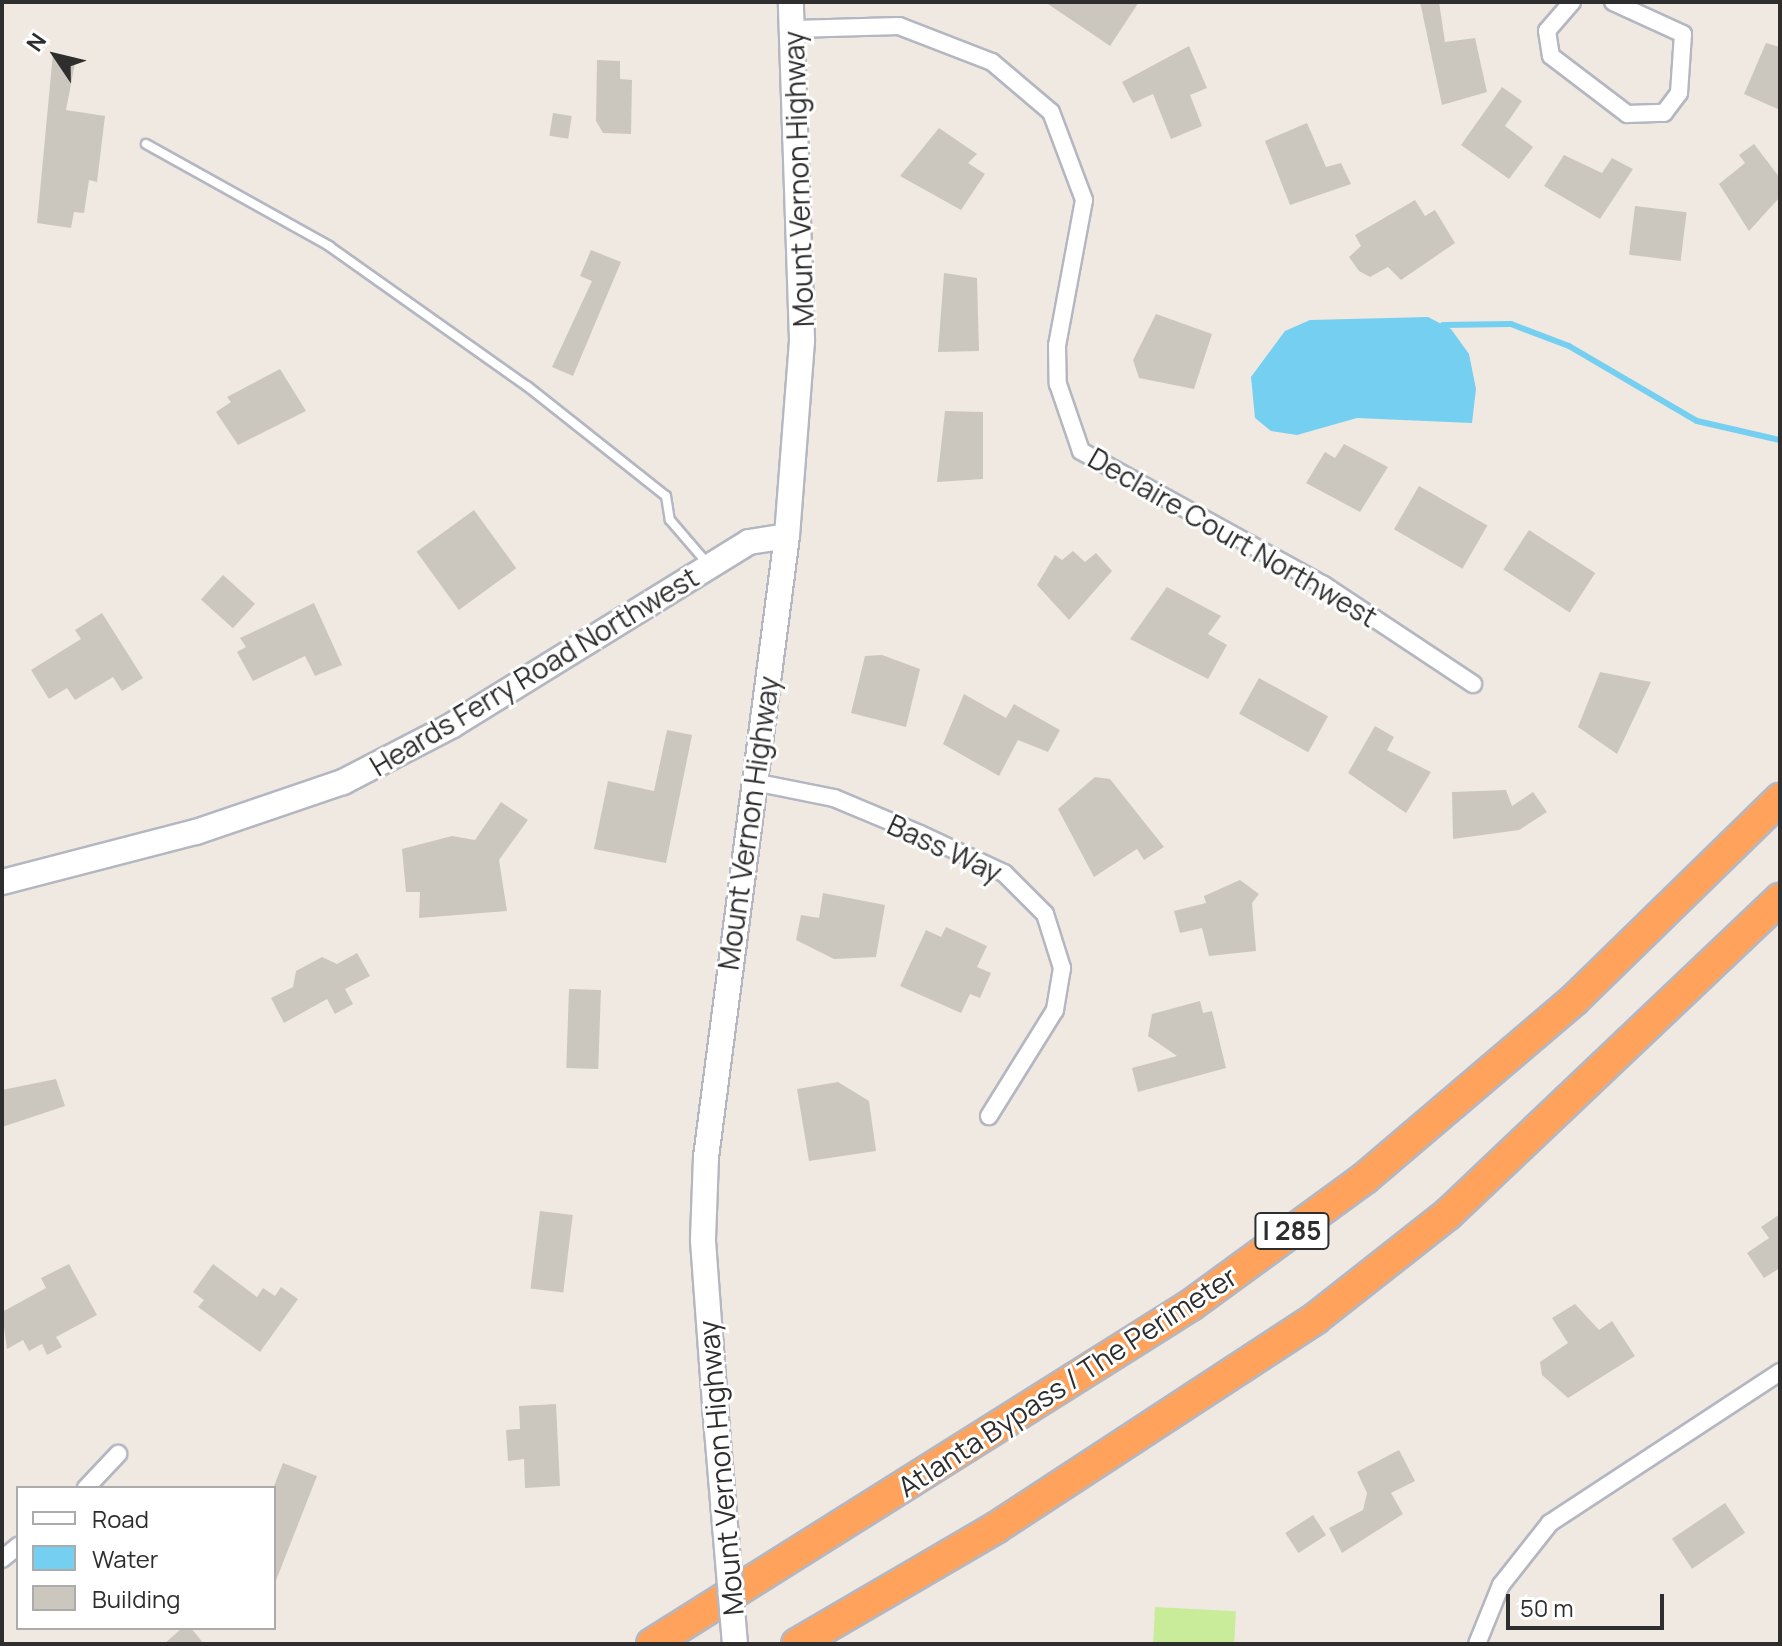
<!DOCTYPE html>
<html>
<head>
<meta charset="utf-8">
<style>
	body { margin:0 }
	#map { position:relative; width:1782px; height:1646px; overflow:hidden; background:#efe9e1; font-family:Manrope,sans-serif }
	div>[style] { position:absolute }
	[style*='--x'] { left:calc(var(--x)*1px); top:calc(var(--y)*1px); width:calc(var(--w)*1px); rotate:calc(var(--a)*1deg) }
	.pitch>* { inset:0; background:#c9ec9a; transform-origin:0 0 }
	.water>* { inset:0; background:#75cff0 }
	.stream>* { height:6px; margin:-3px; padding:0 3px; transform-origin:3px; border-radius:3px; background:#75cff0 }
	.building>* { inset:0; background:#cbc7bf; transform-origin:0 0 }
	.roads { filter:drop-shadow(2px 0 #b4b7c1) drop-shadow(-2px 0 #b4b7c1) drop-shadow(0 2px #b4b7c1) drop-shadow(0 -2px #b4b7c1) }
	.lane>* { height:8px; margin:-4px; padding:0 4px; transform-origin:4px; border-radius:4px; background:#fff }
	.street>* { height:16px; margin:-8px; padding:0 8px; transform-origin:8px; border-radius:8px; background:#fff }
	.secondary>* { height:24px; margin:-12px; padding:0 12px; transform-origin:12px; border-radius:12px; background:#fff }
	.highway>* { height:30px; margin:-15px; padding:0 15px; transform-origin:15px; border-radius:15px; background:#ffa35c }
	.bridges { filter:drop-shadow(2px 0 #b4b7c1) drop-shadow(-2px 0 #b4b7c1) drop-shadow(0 2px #b4b7c1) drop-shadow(0 -2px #b4b7c1) }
	.secondary-bridge>* { height:24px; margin:-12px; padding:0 12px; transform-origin:12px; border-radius:12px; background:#fff }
	span { translate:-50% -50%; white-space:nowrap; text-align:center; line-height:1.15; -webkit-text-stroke:6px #fff; paint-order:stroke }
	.shield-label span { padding:2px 6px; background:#fff; border:2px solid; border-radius:6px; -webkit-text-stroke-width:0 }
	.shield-label { font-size:26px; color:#2e2e2e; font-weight:700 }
	.street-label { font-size:28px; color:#2e2e2e }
	.frame { position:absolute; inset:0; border:4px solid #2e2e2e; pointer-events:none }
	.legend { position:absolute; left:16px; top:1486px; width:260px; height:144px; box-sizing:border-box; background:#fff; border:2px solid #ababab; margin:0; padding:10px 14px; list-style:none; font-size:24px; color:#2e2e2e }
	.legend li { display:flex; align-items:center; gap:16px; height:40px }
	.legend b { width:40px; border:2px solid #ababab }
	.north { position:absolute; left:16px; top:16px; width:80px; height:80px; -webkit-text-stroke:6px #fff; paint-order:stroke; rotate:305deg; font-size:22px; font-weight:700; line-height:32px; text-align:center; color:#2e2e2e }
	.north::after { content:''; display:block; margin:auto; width:28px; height:36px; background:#2e2e2e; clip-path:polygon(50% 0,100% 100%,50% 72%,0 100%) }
	.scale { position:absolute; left:1506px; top:1594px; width:158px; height:36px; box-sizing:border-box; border:4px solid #2e2e2e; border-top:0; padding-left:10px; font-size:24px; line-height:28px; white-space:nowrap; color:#2e2e2e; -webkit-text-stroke:6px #fff; paint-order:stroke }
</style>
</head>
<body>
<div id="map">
	<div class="pitch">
		<div style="left:1155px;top:1607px;width:81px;height:36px;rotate:3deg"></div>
	</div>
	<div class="water">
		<div style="clip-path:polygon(1428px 317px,1451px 329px,1469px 354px,1476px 389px,1472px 423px,1357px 418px,1297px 435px,1271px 431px,1255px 418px,1251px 377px,1285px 331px,1310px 320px)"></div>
	</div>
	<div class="stream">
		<div style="--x:1443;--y:325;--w:68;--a:-0.8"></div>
		<div style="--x:1511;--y:324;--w:62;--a:20.8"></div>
		<div style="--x:1569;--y:346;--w:148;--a:30.4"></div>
		<div style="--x:1697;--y:421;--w:85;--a:12.9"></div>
	</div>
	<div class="building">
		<div style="clip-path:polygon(1045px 2px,1139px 2px,1110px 46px)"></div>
		<div style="clip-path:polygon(1420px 2px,1439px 2px,1445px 42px,1475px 38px,1487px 92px,1442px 105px)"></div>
		<div style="clip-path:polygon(1766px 43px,1780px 47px,1780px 110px,1744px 94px)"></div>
		<div style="clip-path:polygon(1189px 46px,1207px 88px,1190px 95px,1202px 126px,1171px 139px,1153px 94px,1133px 103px,1122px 82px)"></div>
		<div style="clip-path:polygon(53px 53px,76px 58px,66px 110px,105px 116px,97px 182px,89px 180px,84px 213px,74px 212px,71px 228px,37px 223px)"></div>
		<div style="clip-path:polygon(597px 60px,620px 61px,620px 79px,632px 80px,631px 134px,603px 133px,596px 121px)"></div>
		<div style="clip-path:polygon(1502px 87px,1522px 101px,1505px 126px,1533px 147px,1509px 179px,1461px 145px)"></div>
		<div style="left:553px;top:113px;width:19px;height:23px;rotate:9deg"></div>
		<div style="clip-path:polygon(1307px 123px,1326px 167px,1341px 163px,1351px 184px,1290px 205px,1265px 141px)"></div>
		<div style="clip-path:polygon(939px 128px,977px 154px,968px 163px,985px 174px,961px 210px,900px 176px)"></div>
		<div style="clip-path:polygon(1754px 144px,1780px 178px,1780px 197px,1749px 231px,1719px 184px,1745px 163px,1739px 155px)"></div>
		<div style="clip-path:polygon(1564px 155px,1602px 173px,1612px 158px,1633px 169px,1600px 219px,1544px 186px)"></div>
		<div style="clip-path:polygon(1415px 200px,1425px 216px,1435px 210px,1455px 243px,1401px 280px,1388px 267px,1370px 277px,1359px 271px,1349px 257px,1361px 246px,1355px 235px)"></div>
		<div style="left:1635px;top:206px;width:52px;height:49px;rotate:7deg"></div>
		<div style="clip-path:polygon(591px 250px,621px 262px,573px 376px,552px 367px,592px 281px,580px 276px)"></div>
		<div style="clip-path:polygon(944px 273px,977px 278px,979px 351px,938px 352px)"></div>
		<div style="clip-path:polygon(1156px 314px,1212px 334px,1194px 389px,1139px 378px,1133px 360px)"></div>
		<div style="clip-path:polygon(280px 369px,306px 411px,238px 445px,216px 412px,231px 402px,227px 397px)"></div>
		<div style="clip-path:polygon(945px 411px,983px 412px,983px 479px,937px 482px)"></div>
		<div style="clip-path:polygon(1344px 444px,1388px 467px,1360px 512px,1306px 483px,1325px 452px,1335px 458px)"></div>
		<div style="left:1419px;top:486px;width:79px;height:50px;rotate:30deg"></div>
		<div style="left:474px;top:510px;width:72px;height:71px;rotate:54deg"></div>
		<div style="left:1529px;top:530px;width:79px;height:47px;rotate:33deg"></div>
		<div style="clip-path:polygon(1073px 551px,1085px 562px,1096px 553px,1112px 571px,1069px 620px,1037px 585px,1055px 555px,1062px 560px)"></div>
		<div style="left:223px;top:575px;width:43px;height:33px;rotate:42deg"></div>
		<div style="clip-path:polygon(1167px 587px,1221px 616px,1208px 634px,1227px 645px,1208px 679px,1130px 639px)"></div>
		<div style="clip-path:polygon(314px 603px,342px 665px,315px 676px,305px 656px,253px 681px,237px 652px,246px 647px,240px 638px)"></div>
		<div style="clip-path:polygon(102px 613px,143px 678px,122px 691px,113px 677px,75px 700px,67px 688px,49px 699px,31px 670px,81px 639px,75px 630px)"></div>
		<div style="clip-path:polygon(882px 655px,920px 669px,906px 727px,851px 713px,865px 656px)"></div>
		<div style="clip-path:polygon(1600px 672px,1651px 682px,1617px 754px,1578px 727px)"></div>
		<div style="left:1259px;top:678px;width:79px;height:41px;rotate:29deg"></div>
		<div style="clip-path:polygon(964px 694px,1006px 718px,1014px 704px,1060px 730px,1048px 752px,1018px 740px,999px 776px,943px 744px)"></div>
		<div style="clip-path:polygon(1375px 726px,1394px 737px,1387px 750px,1431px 772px,1406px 813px,1348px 773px)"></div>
		<div style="clip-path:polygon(667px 730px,692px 735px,666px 863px,594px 849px,608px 781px,654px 791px)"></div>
		<div style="clip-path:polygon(1095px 777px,1110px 779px,1164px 847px,1144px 860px,1137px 849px,1094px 877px,1058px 809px)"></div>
		<div style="clip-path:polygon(1506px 790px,1512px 806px,1533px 792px,1547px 812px,1519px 830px,1453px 839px,1452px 792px)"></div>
		<div style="clip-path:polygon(501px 802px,528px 820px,499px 860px,507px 911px,419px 918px,420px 892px,406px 892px,402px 849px,452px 836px,475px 840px)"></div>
		<div style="clip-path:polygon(1240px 880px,1259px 894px,1252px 903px,1256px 951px,1209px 956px,1202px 928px,1180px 933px,1174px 911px,1206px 903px,1204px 896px)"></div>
		<div style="clip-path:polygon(823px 893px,885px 905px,876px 957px,834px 959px,796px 940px,801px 915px,819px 918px)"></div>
		<div style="clip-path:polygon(946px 927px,987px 946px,977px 967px,991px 973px,980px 998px,970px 994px,961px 1013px,900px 986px,926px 930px,941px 937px)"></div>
		<div style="clip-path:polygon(357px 953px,370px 976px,345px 989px,353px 1004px,335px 1014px,327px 999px,284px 1023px,271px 998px,293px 987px,296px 971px,322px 957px,337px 964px)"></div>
		<div style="left:569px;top:989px;width:32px;height:79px;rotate:2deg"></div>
		<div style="clip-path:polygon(1200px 1001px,1203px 1013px,1212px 1011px,1226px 1068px,1138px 1092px,1132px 1068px,1177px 1056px,1148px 1036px,1152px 1014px)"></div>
		<div style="clip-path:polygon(56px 1079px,65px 1106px,2px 1127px,2px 1090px)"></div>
		<div style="clip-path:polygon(838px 1082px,869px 1101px,876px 1151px,809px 1161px,797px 1089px)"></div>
		<div style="left:540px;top:1211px;width:33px;height:78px;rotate:7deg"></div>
		<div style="clip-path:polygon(1780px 1214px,1780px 1268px,1764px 1278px,1747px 1253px,1769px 1238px,1761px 1227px)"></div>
		<div style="clip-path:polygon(69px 1264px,97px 1315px,56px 1337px,62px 1347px,47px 1355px,42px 1344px,29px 1351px,23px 1340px,7px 1349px,2px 1312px,46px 1288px,41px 1278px)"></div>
		<div style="clip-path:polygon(213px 1264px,257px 1297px,263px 1288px,275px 1296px,281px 1287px,298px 1299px,260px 1352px,198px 1307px,204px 1300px,193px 1292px)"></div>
		<div style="clip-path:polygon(1575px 1304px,1599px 1330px,1612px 1321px,1635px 1356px,1568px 1398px,1542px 1375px,1540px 1362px,1568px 1343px,1552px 1318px)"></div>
		<div style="clip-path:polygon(556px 1404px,560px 1486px,525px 1488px,524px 1459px,508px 1461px,506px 1430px,520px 1429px,519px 1406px)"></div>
		<div style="clip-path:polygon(1399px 1450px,1415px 1481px,1391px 1493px,1403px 1514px,1342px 1553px,1329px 1528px,1363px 1510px,1367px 1493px,1357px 1472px)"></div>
		<div style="clip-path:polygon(283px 1463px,317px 1476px,275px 1583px,274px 1486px)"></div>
		<div style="left:1725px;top:1503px;width:36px;height:64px;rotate:56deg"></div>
		<div style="left:1313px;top:1515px;width:24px;height:33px;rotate:57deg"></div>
		<div style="clip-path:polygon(182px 1628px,191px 1628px,204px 1644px,164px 1644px)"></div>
	</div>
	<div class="roads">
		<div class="lane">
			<div style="--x:146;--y:144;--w:210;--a:29.1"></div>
			<div style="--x:329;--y:246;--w:242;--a:35.3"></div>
			<div style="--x:527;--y:386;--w:177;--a:38.4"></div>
			<div style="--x:666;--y:496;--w:24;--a:81"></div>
			<div style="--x:670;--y:520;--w:57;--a:49.3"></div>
		</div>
		<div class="street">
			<div style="--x:1572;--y:2;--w:38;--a:131"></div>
			<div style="--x:1547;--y:31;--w:25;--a:81"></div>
			<div style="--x:1551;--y:56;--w:96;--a:37.3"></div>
			<div style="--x:1627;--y:114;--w:37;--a:-2"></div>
			<div style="--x:1664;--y:113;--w:25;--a:-53"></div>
			<div style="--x:1679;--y:93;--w:59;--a:-86.1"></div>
			<div style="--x:1683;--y:34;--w:77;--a:-155.4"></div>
			<div style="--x:794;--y:29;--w:105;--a:-1.6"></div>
			<div style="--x:899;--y:26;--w:100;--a:21.2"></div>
			<div style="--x:992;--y:62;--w:77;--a:40.3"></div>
			<div style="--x:1051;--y:112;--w:94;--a:69.4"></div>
			<div style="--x:1084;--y:200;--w:147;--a:100.5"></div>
			<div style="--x:1057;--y:345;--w:39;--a:89"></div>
			<div style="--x:1058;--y:384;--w:71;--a:71.1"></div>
			<div style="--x:1081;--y:451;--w:277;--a:28.9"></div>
			<div style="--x:1324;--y:585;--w:179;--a:33.6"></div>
			<div style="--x:754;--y:782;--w:82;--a:11.3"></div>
			<div style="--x:834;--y:798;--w:93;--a:22.7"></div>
			<div style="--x:920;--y:834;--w:93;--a:24.9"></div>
			<div style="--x:1004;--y:873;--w:58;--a:45"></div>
			<div style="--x:1045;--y:914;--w:57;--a:72.5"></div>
			<div style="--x:1062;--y:968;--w:43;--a:99.5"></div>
			<div style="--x:1055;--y:1010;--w:125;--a:121.9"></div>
			<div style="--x:86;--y:1488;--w:47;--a:-46.7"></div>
			<div style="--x:2;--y:1559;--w:21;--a:-39"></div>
			<div style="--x:1477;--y:1644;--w:64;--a:-67.9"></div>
			<div style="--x:1501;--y:1585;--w:79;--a:-51.7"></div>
			<div style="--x:1550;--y:1523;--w:275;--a:-33.3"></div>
		</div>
		<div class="secondary">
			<div style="--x:2;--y:882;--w:200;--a:-14.5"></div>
			<div style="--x:196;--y:832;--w:155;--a:-18.8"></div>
			<div style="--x:343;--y:782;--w:122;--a:-27.4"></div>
			<div style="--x:451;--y:726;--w:350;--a:-31.7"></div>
			<div style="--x:749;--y:542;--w:38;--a:-9"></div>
			<div style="--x:716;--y:1418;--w:179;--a:-94.2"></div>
			<div style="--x:703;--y:1239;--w:82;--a:-87.9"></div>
			<div style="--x:706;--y:1157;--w:626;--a:-82.57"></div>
			<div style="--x:787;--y:536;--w:197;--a:-85.6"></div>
			<div style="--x:802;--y:340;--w:338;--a:-91.9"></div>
		</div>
		<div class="highway">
			<div style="--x:652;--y:1644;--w:637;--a:-32.17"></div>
			<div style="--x:1191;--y:1305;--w:215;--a:-36.1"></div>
			<div style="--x:1365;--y:1178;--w:275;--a:-40.4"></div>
			<div style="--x:1574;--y:1000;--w:288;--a:-44.3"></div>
			<div style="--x:797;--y:1644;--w:232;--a:-30.3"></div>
			<div style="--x:997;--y:1527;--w:381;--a:-33.2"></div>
			<div style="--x:1316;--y:1318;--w:168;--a:-38.2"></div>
			<div style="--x:1448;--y:1214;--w:458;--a:-43.5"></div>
		</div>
	</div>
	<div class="bridges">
		<div class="secondary-bridge">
			<div style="--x:716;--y:1418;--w:227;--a:85.2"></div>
		</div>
	</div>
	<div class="shield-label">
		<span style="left:1292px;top:1231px">I 285</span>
	</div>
	<div class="street-label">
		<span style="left:798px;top:179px;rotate:-92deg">Mount Vernon Highway</span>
		<span style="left:1233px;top:537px;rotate:30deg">Declaire Court Northwest</span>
		<span style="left:534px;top:671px;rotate:-31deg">Heards Ferry Road Northwest</span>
		<span style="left:748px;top:823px;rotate:-82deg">Mount Vernon Highway</span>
		<span style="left:945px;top:848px;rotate:25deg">Bass Way</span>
		<span style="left:1067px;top:1381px;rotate:-33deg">Atlanta Bypass / The Perimeter</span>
		<span style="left:720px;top:1468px;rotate:-95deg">Mount Vernon Highway</span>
	</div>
	<div class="frame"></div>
	<ul class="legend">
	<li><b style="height:10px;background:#fff"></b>Road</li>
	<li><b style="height:22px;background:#75cff0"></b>Water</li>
	<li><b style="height:22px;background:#cbc7bf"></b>Building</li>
	</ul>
	<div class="north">N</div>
	<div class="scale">50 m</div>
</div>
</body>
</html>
